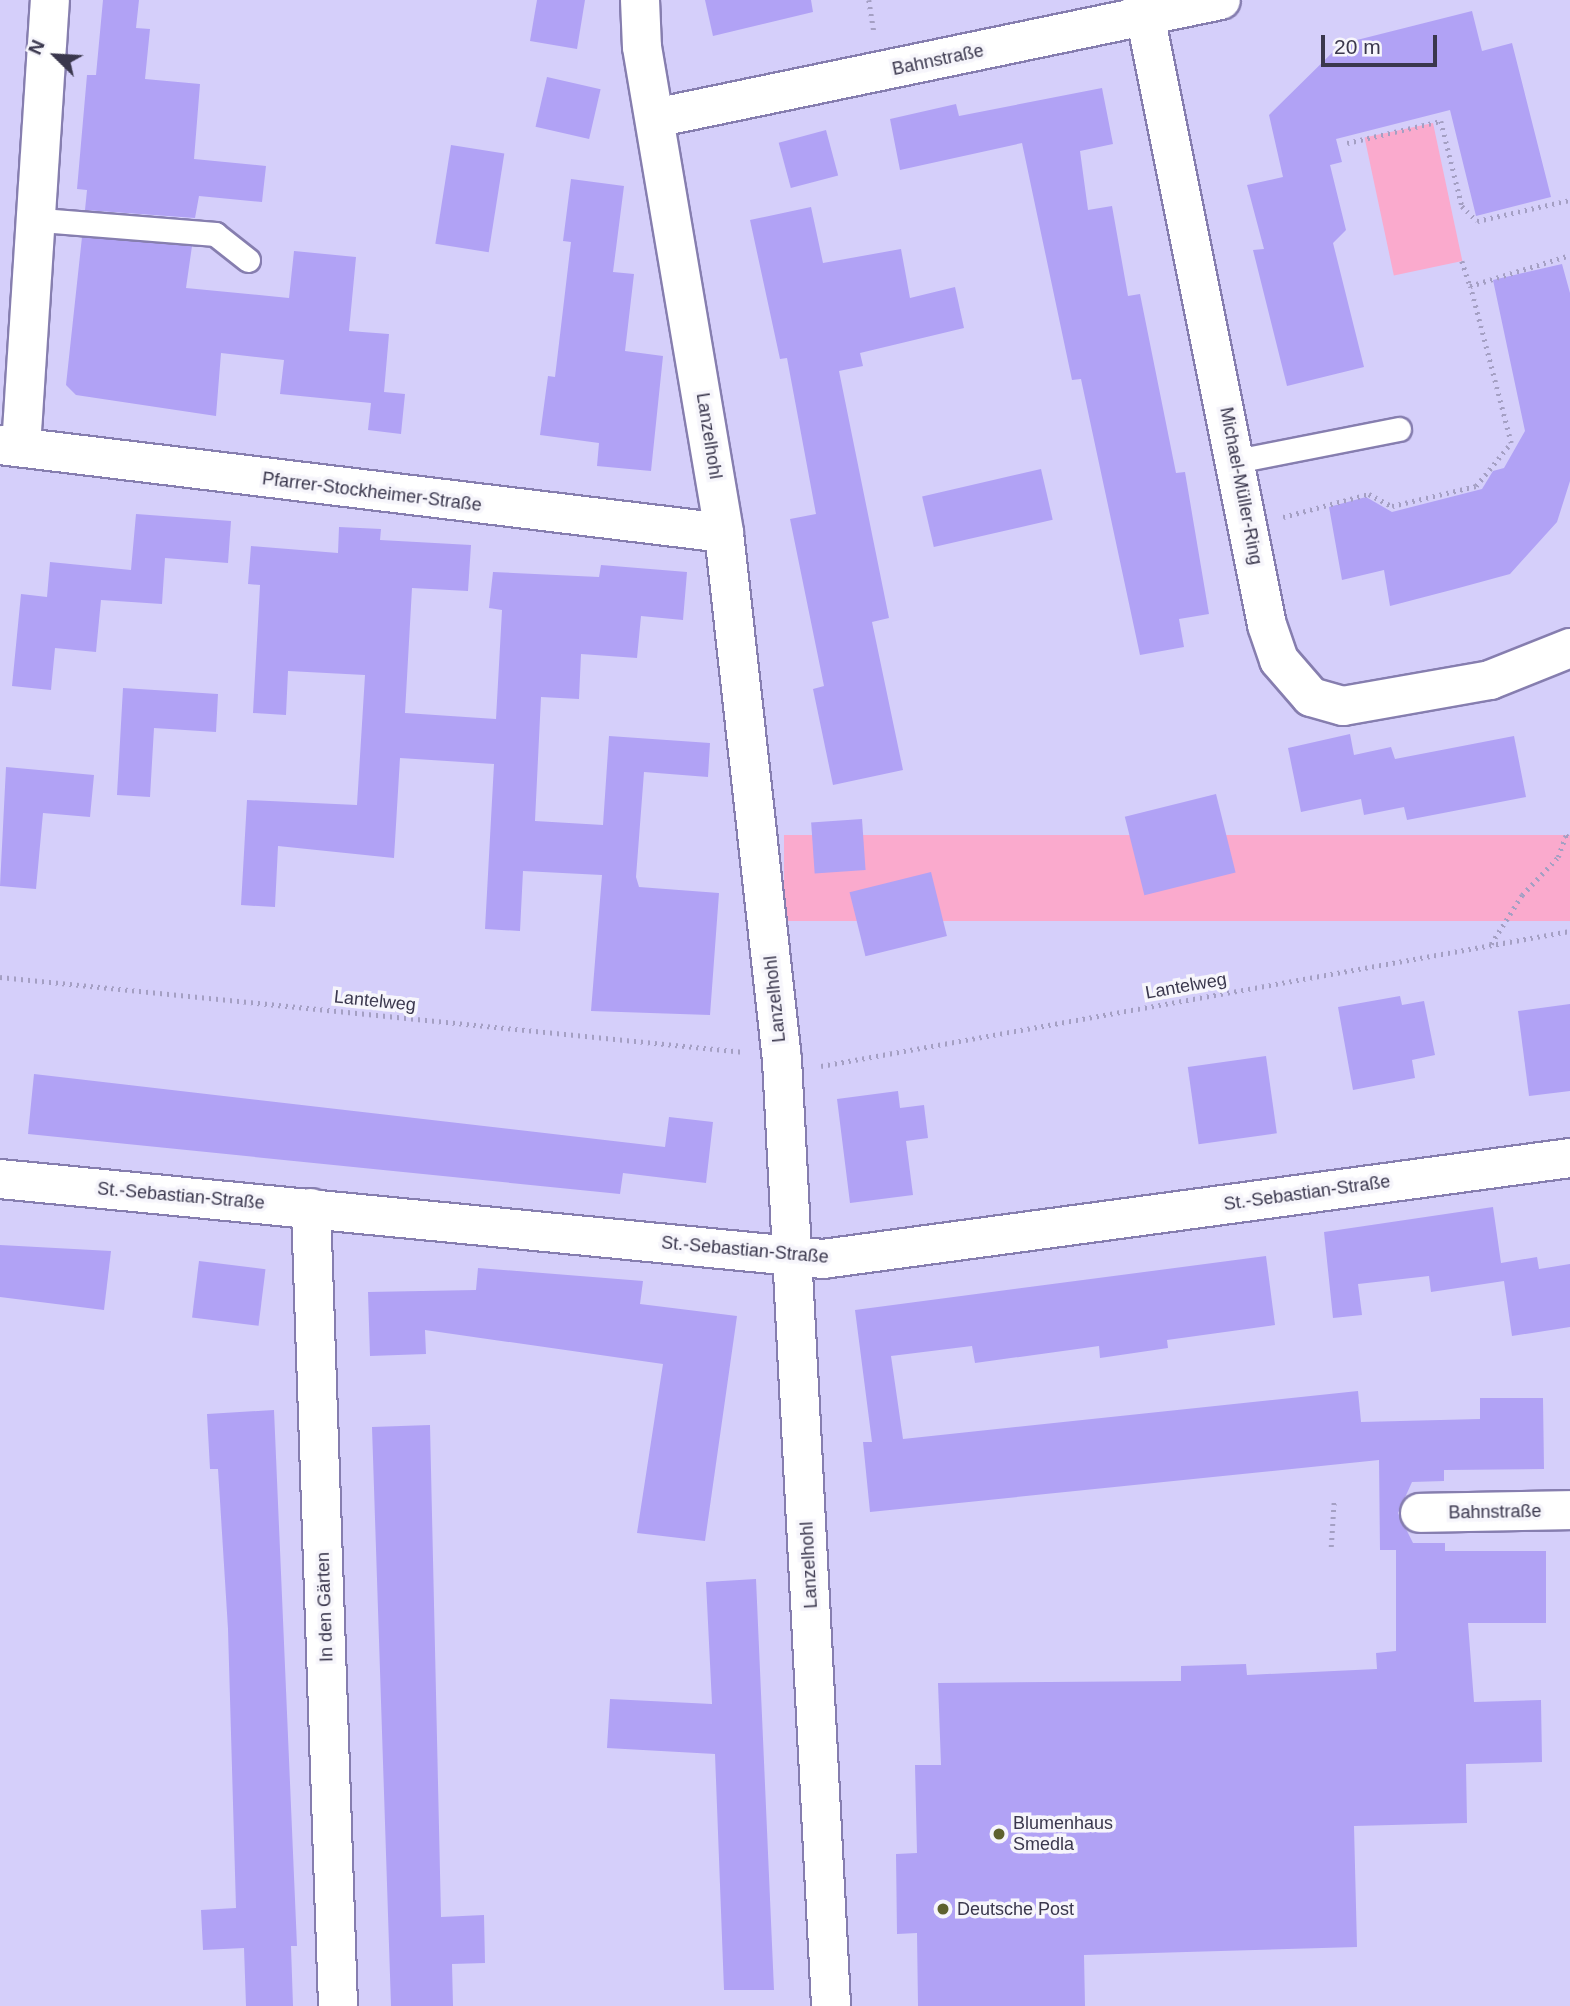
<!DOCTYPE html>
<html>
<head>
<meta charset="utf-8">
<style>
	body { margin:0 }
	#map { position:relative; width:1570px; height:2006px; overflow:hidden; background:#d5cffa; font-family:Arial,sans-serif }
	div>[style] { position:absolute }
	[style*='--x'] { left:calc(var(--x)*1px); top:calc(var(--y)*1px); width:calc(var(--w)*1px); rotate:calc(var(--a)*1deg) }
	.green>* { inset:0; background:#faaacd; transform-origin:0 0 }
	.building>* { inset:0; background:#b1a2f5; transform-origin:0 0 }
	.path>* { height:4.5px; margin-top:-2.25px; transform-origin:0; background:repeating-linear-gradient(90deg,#a49fc3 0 2px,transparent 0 7px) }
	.roads { filter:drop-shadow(2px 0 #867eaf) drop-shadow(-2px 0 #867eaf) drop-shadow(0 2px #867eaf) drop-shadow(0 -2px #867eaf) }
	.lane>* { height:23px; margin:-11.5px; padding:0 11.5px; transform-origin:11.5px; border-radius:11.5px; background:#fff }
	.street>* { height:38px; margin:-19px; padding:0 19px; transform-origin:19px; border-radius:19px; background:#fff }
	.dots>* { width:19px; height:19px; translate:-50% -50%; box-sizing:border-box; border:4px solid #f6f5fb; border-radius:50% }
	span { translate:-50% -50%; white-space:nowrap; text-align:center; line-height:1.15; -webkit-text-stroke:7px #f6f5fb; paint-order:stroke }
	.street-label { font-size:18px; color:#3a374d }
	.poi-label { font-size:18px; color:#3a374d }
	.left { translate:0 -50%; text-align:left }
	.north { position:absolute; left:21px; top:21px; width:70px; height:70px; -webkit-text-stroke:5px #f6f5fb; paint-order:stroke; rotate:294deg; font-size:19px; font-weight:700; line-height:28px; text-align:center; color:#3a374d }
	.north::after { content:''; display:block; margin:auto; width:24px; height:32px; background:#3a374d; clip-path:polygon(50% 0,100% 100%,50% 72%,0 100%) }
	.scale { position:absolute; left:1321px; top:35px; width:116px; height:32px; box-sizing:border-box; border:4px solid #3a374d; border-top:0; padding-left:9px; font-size:21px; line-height:24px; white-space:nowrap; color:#3a374d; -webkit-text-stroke:5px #f6f5fb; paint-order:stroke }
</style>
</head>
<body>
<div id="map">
	<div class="green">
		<div style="left:1433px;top:123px;width:141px;height:70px;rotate:78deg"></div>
		<div style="left:1570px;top:835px;width:86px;height:786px;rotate:90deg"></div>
	</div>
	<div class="building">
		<div style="clip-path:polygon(103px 0,139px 0,136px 28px,150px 29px,145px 79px,200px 84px,194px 159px,266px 166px,262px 202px,199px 196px,195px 218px,85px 210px,87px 190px,77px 189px,87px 75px,96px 75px)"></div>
		<div style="clip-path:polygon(537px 0,585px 0,577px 49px,530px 41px)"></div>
		<div style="clip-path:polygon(705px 0,811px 0,813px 12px,713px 36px)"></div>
		<div style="clip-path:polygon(1472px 11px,1482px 51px,1512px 43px,1551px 197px,1476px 216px,1450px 110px,1336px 139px,1342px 162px,1330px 165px,1346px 230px,1333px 243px,1364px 367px,1287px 386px,1253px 250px,1264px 249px,1247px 185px,1283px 177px,1269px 115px,1341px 44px)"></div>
		<div style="left:547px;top:77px;width:55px;height:51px;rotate:13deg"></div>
		<div style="clip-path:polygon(1102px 88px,1113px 144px,1080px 151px,1088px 210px,1112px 206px,1128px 296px,1140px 294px,1176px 473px,1185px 472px,1209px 614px,1179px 619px,1184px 647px,1140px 655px,1081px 379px,1072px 380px,1022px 143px,900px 170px,890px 119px,956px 104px,959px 116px)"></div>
		<div style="left:826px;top:130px;width:47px;height:49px;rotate:75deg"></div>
		<div style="left:451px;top:145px;width:54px;height:100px;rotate:9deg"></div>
		<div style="clip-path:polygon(571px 179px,624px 186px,613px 272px,634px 274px,625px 351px,663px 356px,651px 471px,597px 466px,599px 443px,540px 435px,548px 376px,555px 377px,571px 242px,563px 241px)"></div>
		<div style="clip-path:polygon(811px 207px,823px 263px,901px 249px,910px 298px,955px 287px,964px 328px,860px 353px,863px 366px,839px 371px,889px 618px,872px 622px,903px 770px,833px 785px,813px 689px,824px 686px,790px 519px,816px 514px,787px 358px,780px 359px,750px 220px)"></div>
		<div style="clip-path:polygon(82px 237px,192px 246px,186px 288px,289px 298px,294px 251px,356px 257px,349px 331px,389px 334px,384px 392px,405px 394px,401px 434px,368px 430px,371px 403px,280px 394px,284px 360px,221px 353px,216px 416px,76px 395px,66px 385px)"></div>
		<div style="clip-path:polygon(1562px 264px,1570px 293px,1570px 481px,1557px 522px,1510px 574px,1455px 589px,1390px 606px,1384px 570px,1342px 580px,1329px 507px,1366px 497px,1392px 512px,1482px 489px,1493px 471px,1504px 468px,1525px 431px,1493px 280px)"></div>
		<div style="left:1041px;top:469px;width:52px;height:122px;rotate:77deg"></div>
		<div style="clip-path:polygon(136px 514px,231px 521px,228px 563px,165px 558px,162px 604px,101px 600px,96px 652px,55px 648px,51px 690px,12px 686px,21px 594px,47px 597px,50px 562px,131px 570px)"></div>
		<div style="clip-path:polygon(339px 527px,381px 529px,380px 540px,471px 545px,468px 591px,412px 588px,405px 713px,496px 719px,502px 610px,489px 608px,493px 572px,599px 577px,601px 565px,687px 572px,683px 620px,641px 616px,637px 658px,581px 654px,579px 699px,541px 697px,535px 821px,603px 825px,609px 736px,710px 743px,708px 777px,644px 772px,636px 877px,639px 887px,719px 893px,710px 1015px,591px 1011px,602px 875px,523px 871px,520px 931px,485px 929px,494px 764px,400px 758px,394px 858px,278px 846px,275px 907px,241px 905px,247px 800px,357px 805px,365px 675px,288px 671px,286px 715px,253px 713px,260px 585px,248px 584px,251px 546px,338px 553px)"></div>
		<div style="clip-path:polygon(123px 688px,218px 694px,216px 732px,154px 728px,150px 797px,117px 795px)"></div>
		<div style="clip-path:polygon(1350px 734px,1354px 755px,1391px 747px,1395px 759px,1514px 736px,1526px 797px,1407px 820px,1404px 807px,1364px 815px,1361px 799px,1301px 812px,1288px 748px)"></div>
		<div style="clip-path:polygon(6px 767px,94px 775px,90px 817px,43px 813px,36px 889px,0 886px)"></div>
		<div style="left:1216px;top:794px;width:81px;height:94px;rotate:76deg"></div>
		<div style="left:862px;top:819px;width:51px;height:51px;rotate:86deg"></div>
		<div style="left:931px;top:872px;width:66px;height:84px;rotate:76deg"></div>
		<div style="clip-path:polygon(1400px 996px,1402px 1005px,1424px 1001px,1435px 1055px,1412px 1060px,1415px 1078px,1353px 1090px,1338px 1007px)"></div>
		<div style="clip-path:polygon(1570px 1004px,1570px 1091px,1529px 1096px,1518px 1011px)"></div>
		<div style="left:1266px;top:1056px;width:78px;height:79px;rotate:82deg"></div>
		<div style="clip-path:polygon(34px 1074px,665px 1147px,669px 1117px,713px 1122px,706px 1183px,623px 1173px,620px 1194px,28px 1134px)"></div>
		<div style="clip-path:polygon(898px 1091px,900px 1108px,924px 1105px,928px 1138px,906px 1141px,913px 1195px,850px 1203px,837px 1099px)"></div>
		<div style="clip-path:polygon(1493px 1207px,1501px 1263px,1537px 1257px,1539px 1269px,1570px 1264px,1570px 1327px,1512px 1336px,1504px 1281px,1431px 1292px,1429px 1276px,1358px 1284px,1362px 1315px,1333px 1318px,1324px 1232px)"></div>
		<div style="clip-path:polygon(0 1245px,111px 1251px,104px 1310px,0 1297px)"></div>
		<div style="clip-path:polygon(1266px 1256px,1275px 1325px,1167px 1340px,1168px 1348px,1100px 1358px,1099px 1346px,975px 1363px,972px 1346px,891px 1356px,903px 1439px,1358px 1391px,1361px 1422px,1480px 1419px,1480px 1398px,1543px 1398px,1544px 1469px,1444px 1470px,1444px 1481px,1412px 1482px,1398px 1513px,1413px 1543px,1445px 1543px,1445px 1551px,1546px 1551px,1546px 1623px,1468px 1623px,1474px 1702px,1541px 1700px,1542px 1762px,1466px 1764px,1467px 1823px,1354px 1826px,1357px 1947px,1084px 1955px,1085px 2006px,918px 2006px,917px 1933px,897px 1934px,896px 1854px,917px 1853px,915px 1765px,941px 1765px,938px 1683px,1181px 1681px,1181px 1666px,1246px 1664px,1247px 1675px,1377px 1669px,1376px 1653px,1396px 1651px,1396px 1550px,1380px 1550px,1379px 1460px,870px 1512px,863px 1442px,872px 1442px,855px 1310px)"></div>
		<div style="left:199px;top:1261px;width:67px;height:57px;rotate:7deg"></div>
		<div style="clip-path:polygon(478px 1268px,643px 1281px,640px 1304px,737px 1316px,705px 1541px,637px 1533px,663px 1364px,425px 1330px,426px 1354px,370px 1356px,368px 1292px,476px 1290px)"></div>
		<div style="clip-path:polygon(274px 1410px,297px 1946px,291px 1946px,293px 2006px,246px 2006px,244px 1948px,203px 1950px,201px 1910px,236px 1908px,228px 1629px,218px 1469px,210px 1469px,207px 1414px)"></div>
		<div style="clip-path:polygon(430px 1425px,441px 1917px,484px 1915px,485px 1963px,452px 1964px,453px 2006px,391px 2006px,372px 1427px)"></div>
		<div style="clip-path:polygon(756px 1579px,774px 1990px,724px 1990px,715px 1754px,607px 1748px,610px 1699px,712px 1704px,706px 1582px)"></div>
	</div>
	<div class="path">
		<div style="--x:869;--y:0;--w:33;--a:81"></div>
		<div style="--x:1347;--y:143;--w:97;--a:-13.2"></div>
		<div style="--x:1441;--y:121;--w:88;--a:76.1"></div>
		<div style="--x:1462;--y:206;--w:21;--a:45"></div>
		<div style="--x:1477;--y:221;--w:95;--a:-12.7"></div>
		<div style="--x:1462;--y:261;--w:26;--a:72"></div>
		<div style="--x:1283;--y:517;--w:89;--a:-15"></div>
		<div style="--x:1369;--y:494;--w:26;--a:28"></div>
		<div style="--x:1392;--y:506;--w:86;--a:-13.4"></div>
		<div style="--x:1476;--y:486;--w:55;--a:-50.9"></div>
		<div style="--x:1511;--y:443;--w:162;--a:-104.6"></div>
		<div style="--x:1470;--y:286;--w:105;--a:-17.2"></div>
		<div style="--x:1491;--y:944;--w:58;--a:-57.7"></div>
		<div style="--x:1522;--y:895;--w:52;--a:-46.5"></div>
		<div style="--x:1558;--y:857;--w:23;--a:-70"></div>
		<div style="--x:1566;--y:835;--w:6;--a:45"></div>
		<div style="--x:0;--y:977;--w:748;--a:5.76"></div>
		<div style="--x:821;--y:1066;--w:761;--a:-10.22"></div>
		<div style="--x:1331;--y:1547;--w:46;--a:-86.3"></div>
	</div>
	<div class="roads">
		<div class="lane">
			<div style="--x:41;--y:220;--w:175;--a:4.6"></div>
			<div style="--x:215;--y:234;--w:42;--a:38.2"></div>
			<div style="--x:1236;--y:461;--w:166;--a:-11.1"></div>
		</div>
		<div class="street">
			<div style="--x:640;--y:0;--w:47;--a:87.6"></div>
			<div style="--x:642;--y:47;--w:493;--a:80.4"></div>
			<div style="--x:724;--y:533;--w:530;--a:83.72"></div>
			<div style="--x:782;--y:1060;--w:947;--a:87.03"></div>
			<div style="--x:1142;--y:0;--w:637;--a:78.69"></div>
			<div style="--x:1267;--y:625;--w:37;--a:71"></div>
			<div style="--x:1279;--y:660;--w:49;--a:49.1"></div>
			<div style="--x:1311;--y:697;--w:33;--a:16"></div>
			<div style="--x:1343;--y:706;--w:149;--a:-10"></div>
			<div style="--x:1490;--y:680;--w:86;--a:-21.8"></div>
			<div style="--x:655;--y:118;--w:578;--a:-11.78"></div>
			<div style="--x:0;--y:445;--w:729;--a:6.93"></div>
			<div style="--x:21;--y:447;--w:448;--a:-86.3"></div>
			<div style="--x:0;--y:1179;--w:827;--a:5.55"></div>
			<div style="--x:823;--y:1259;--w:754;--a:-7.7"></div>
			<div style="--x:311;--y:1208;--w:798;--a:88.06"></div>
			<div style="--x:1420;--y:1513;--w:150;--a:-1.1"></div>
		</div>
	</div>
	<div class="dots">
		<div style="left:999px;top:1834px;background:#5e612e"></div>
		<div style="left:943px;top:1909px;background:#5e612e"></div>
	</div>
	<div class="street-label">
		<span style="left:938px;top:60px;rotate:-12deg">Bahnstraße</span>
		<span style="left:709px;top:436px;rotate:81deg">Lanzelhohl</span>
		<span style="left:1241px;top:486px;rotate:79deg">Michael-Müller-Ring</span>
		<span style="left:372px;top:492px;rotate:7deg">Pfarrer-Stockheimer-Straße</span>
		<span style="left:1186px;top:986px;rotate:-10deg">Lantelweg</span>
		<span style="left:775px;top:999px;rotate:-96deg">Lanzelhohl</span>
		<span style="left:375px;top:1001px;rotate:6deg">Lantelweg</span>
		<span style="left:1307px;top:1193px;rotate:-8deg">St.-Sebastian-Straße</span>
		<span style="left:181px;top:1196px;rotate:5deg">St.-Sebastian-Straße</span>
		<span style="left:745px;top:1250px;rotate:5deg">St.-Sebastian-Straße</span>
		<span style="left:1495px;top:1512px;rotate:-1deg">Bahnstraße</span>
		<span style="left:809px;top:1565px;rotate:-93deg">Lanzelhohl</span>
		<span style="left:325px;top:1607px;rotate:-92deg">In den Gärten</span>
	</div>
	<div class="poi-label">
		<span class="left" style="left:1013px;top:1834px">Blumenhaus<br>Smedla</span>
		<span class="left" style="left:957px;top:1909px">Deutsche Post</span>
	</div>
	<div class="north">N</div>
	<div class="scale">20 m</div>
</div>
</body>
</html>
